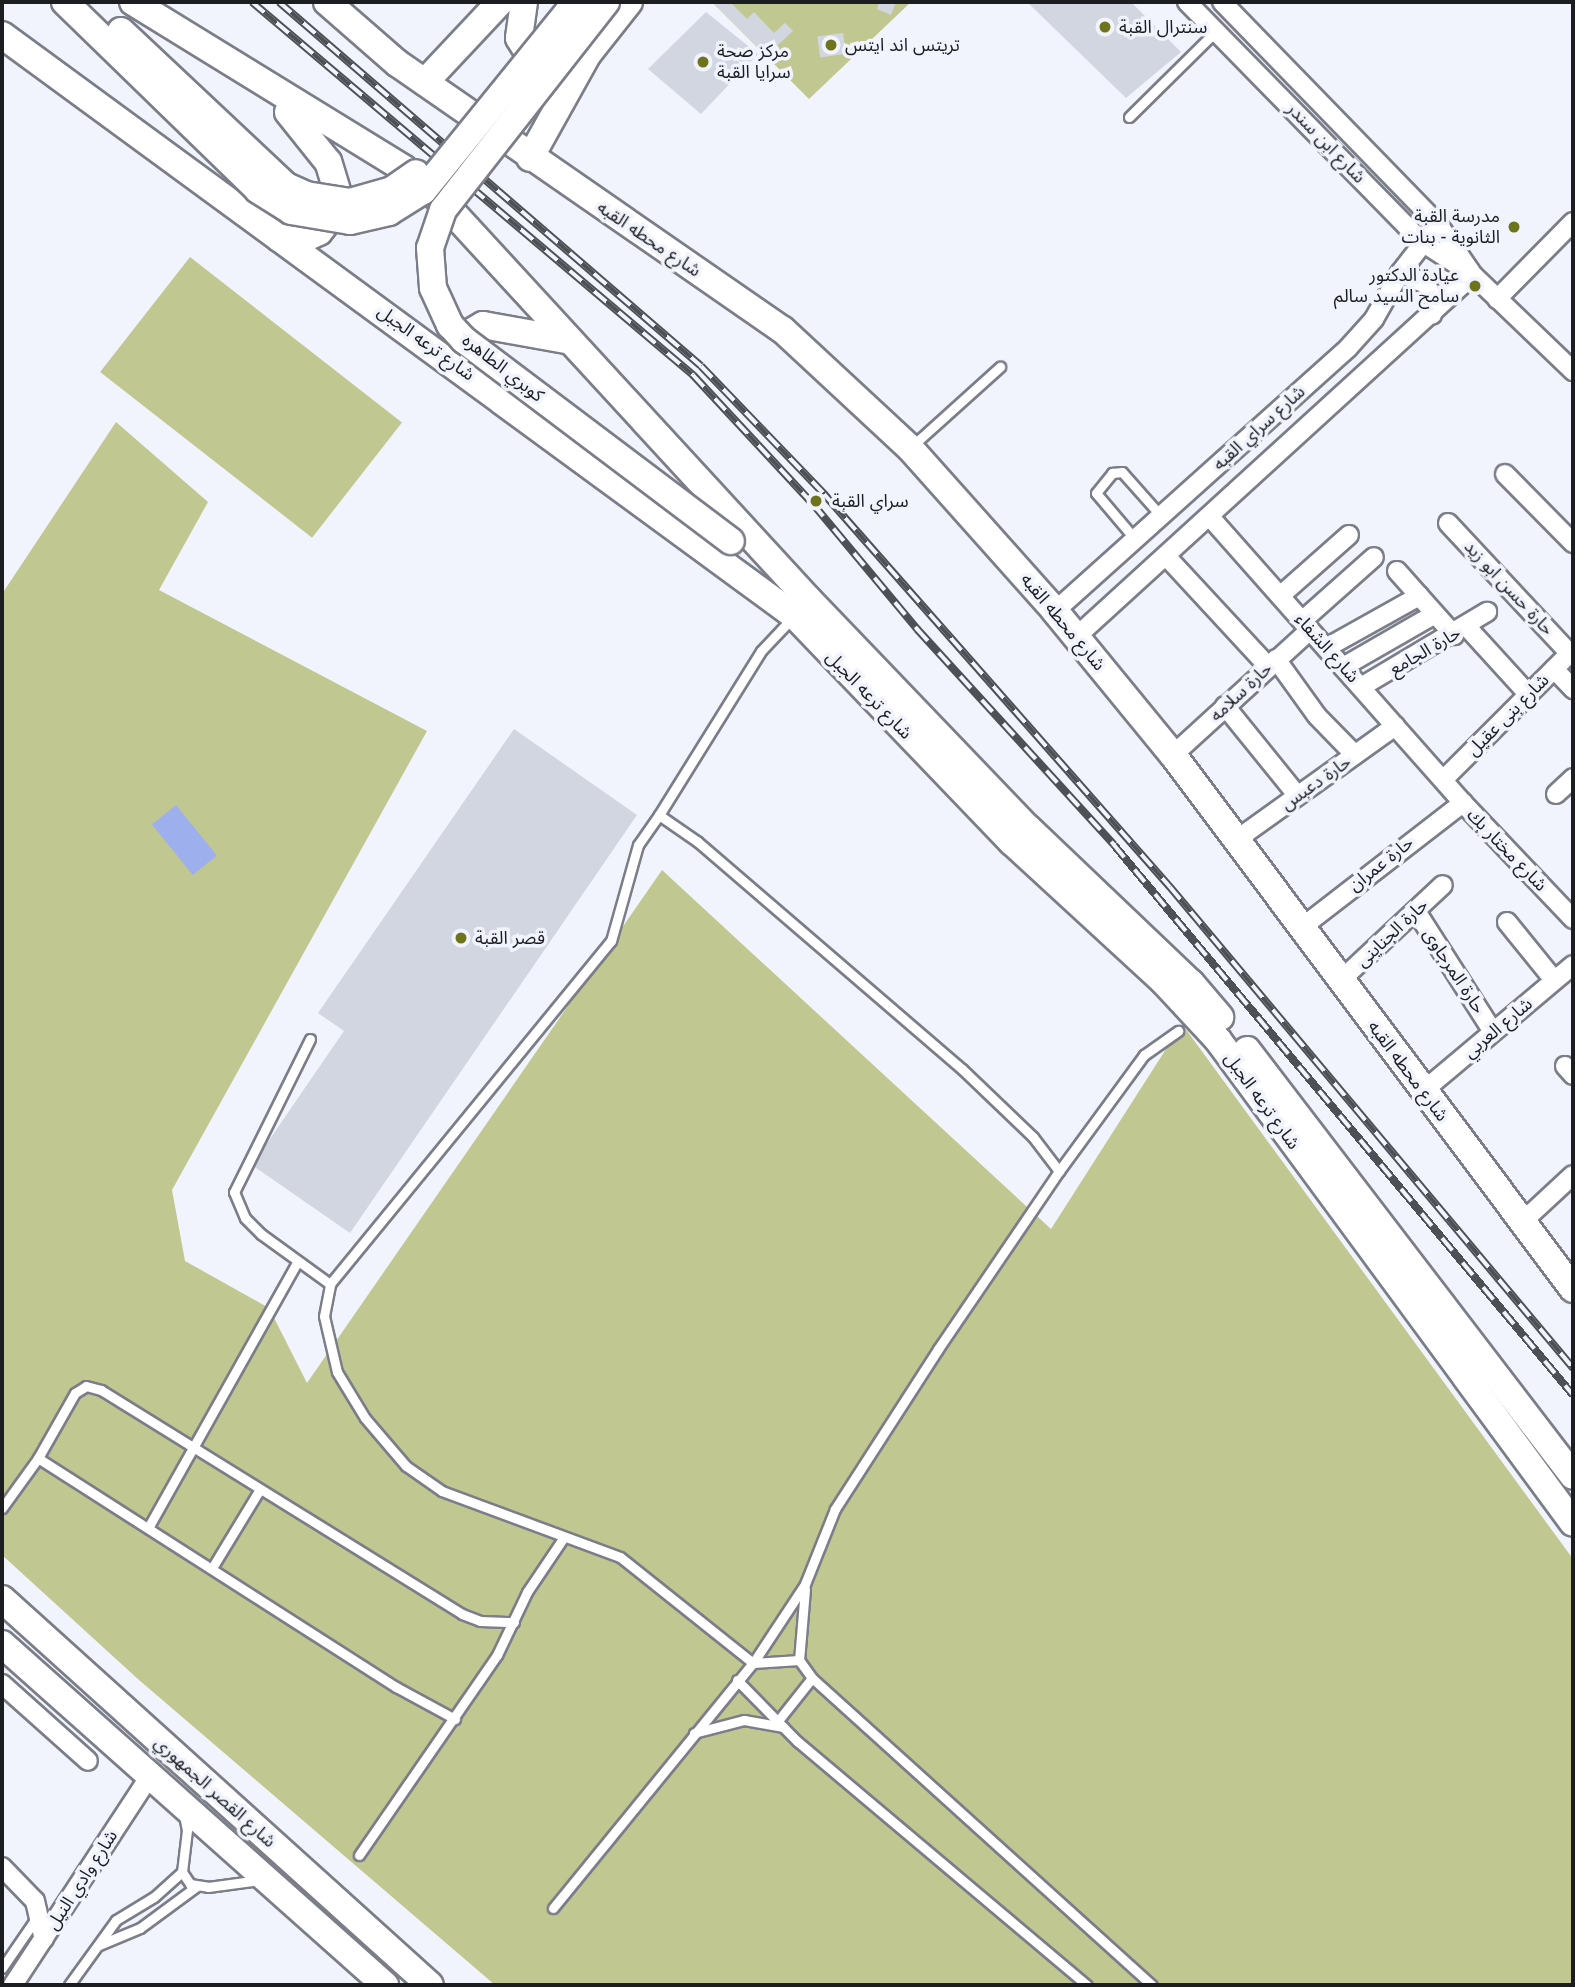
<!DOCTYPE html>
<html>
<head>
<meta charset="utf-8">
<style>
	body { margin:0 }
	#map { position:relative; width:1575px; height:1987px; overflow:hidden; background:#f1f4fd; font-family:Arial,"Noto Sans Arabic",sans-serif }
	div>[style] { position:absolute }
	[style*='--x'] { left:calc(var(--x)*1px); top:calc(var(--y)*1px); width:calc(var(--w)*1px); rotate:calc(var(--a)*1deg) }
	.green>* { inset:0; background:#c1c790; transform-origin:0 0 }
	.water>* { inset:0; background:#9eafee; transform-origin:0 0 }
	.building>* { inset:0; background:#d2d6e1; transform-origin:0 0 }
	.roads { filter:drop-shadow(2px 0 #7b7e88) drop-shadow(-2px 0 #7b7e88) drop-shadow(0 2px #7b7e88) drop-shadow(0 -2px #7b7e88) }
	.lane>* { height:9px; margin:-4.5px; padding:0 4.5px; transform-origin:4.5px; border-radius:4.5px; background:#fff }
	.street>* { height:18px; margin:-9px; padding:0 9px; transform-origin:9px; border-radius:9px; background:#fff }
	.secondary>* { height:26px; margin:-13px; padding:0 13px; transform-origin:13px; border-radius:13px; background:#fff }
	.rail>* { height:8px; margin-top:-4px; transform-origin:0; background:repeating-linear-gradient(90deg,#f1f4fd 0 16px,#4d5054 0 32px); box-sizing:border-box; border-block:2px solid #4d5054 }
	.bridges { filter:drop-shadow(2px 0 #7b7e88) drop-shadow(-2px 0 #7b7e88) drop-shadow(0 2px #7b7e88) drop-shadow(0 -2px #7b7e88) }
	.secondary-bridge>* { height:26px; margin:-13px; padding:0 13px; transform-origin:13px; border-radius:13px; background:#fff }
	.dots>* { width:19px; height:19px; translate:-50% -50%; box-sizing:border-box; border:4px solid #f1f4fd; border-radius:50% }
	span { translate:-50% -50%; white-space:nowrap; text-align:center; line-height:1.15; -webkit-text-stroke:7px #f1f4fd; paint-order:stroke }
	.poi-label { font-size:18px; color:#1b1d20 }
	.left { translate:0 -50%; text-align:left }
	.right { translate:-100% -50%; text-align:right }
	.street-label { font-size:18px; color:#1b1d20 }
	.frame { position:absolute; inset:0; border:4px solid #1b1d20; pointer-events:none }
</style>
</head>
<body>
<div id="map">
	<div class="green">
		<div style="clip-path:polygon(712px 2px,911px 2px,809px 99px)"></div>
		<div style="left:190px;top:257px;width:269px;height:146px;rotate:38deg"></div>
		<div style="clip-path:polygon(116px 422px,208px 502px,159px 590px,427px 731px,172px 1190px,185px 1261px,269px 1308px,307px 1383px,662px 870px,1051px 1229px,1182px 1024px,1573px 1559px,1573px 1985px,495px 1985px,139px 1680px,2px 1555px,2px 594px)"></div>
	</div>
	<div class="water">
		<div style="left:176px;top:805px;width:65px;height:31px;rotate:51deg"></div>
	</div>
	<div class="building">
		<div style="clip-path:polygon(712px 2px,730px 2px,747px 19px,754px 12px,774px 33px,785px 23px,793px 31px,766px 56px)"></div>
		<div style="clip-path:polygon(879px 2px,896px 2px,891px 15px,877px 9px)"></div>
		<div style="clip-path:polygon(1027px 2px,1131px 2px,1181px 52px,1126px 98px)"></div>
		<div style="clip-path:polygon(706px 12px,758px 54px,701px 114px,648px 69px)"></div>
		<div style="left:843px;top:33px;width:21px;height:26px;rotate:82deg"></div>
		<div style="clip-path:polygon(514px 729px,637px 815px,350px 1233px,252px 1165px,344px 1031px,318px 1013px)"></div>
	</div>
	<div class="roads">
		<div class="lane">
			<div style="--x:1129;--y:117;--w:122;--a:-44.7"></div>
			<div style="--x:911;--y:447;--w:120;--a:-42"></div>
			<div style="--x:1135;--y:539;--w:60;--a:-130.3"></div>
			<div style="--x:1096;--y:493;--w:26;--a:-51"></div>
			<div style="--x:1112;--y:473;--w:10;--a:-6"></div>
			<div style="--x:1122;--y:472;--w:59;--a:48.4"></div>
			<div style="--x:659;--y:815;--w:193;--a:-58.1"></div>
			<div style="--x:761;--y:651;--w:47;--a:-46.7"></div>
			<div style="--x:310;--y:1039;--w:171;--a:116.4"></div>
			<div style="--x:234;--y:1192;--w:28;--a:67"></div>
			<div style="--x:245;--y:1218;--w:23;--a:45"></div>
			<div style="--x:261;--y:1234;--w:85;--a:35.9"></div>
			<div style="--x:2;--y:1508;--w:62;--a:-54.2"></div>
			<div style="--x:148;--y:1528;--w:306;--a:-60.7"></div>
			<div style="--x:212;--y:1568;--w:92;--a:-58.7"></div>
			<div style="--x:805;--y:1589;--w:71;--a:94.8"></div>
			<div style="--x:799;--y:1660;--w:22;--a:54"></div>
			<div style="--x:812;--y:1678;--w:458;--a:42.1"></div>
			<div style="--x:799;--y:1660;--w:46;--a:176.3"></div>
			<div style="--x:753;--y:1663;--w:170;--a:-141.4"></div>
			<div style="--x:620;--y:1557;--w:190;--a:-159.7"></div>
			<div style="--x:442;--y:1491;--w:44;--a:-145.2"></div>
			<div style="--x:406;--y:1466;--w:63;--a:-130.5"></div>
			<div style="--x:365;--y:1418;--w:54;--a:-121.3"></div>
			<div style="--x:337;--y:1372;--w:57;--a:-103.1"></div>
			<div style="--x:324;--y:1316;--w:33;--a:-79"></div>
			<div style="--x:330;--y:1284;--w:443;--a:-50.7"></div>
			<div style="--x:611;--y:941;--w:100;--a:-74.3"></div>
			<div style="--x:638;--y:845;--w:37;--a:-55"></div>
			<div style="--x:659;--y:815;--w:47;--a:34.7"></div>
			<div style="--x:698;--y:842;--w:348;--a:40.7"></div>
			<div style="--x:962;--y:1069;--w:98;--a:43.8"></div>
			<div style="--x:1033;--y:1137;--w:43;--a:52.6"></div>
			<div style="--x:737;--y:1680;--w:86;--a:45.5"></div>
			<div style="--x:797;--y:1741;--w:379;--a:40.1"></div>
			<div style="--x:455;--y:1719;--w:67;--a:-151.5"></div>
			<div style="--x:396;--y:1687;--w:425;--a:-147.4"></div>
			<div style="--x:38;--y:1458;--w:75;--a:-60.4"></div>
			<div style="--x:75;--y:1393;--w:13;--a:-32"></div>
			<div style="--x:86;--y:1386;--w:16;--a:15"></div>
			<div style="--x:101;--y:1390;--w:425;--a:31.8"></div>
			<div style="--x:462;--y:1614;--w:19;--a:21"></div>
			<div style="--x:480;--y:1621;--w:34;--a:2"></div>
			<div style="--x:777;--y:1722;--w:56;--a:-51.5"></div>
			<div style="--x:694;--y:1733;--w:52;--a:-14.6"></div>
			<div style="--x:744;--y:1720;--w:40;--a:10"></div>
			<div style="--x:184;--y:1815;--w:15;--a:79"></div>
			<div style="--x:187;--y:1830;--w:42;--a:96.8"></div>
			<div style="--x:182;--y:1872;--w:14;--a:56"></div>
			<div style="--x:190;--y:1884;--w:18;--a:9"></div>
			<div style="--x:208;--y:1887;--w:52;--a:-7.7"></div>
			<div style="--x:359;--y:1855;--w:243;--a:-55.4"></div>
			<div style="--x:497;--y:1655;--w:70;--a:-64.5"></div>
			<div style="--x:527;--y:1592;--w:66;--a:-56.1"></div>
			<div style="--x:553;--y:1908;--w:316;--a:-50.8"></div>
			<div style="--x:753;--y:1663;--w:95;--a:-56.6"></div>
			<div style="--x:805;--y:1584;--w:81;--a:-68.2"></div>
			<div style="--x:835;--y:1509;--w:190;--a:-57.2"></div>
			<div style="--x:938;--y:1349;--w:215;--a:-55.8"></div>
			<div style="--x:1059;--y:1171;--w:144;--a:-53.8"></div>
			<div style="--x:1144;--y:1055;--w:42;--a:-35.2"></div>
			<div style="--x:99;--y:1945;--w:44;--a:-22.5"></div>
			<div style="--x:140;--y:1928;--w:71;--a:-36.4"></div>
			<div style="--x:2;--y:1968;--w:62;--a:-55.5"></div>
			<div style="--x:69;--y:1985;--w:80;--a:-54.1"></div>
			<div style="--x:116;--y:1920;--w:44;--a:-31.2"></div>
			<div style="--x:154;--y:1897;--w:38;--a:-42"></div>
		</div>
		<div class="street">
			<div style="--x:1187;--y:2;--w:336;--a:45.6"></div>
			<div style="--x:1422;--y:242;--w:61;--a:32.9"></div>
			<div style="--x:1473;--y:275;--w:139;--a:43.8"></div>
			<div style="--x:1222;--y:2;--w:310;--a:45.8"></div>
			<div style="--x:1438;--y:224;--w:58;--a:55.5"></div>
			<div style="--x:1400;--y:273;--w:28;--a:23"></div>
			<div style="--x:1426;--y:284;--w:20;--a:63"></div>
			<div style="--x:1435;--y:302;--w:13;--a:103"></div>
			<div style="--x:1497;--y:299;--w:108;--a:-45.4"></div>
			<div style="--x:1505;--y:474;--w:97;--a:45.4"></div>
			<div style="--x:1210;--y:517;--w:382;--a:48.5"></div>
			<div style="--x:1463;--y:803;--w:160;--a:46.5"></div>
			<div style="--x:1448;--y:523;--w:179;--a:47"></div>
			<div style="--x:1166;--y:556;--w:150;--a:47.2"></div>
			<div style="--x:1397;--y:571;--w:86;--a:48.3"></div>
			<div style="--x:1280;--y:596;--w:92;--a:-41.5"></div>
			<div style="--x:1055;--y:611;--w:394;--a:-41.9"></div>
			<div style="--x:1348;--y:348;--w:39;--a:-48"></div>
			<div style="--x:1374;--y:319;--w:53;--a:-60.5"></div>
			<div style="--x:1400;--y:273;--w:62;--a:-52.2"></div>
			<div style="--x:1302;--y:621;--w:96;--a:-41.6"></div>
			<div style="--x:1467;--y:627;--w:91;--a:47.7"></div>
			<div style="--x:1076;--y:637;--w:537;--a:-42.36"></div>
			<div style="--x:1326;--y:648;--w:107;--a:-29.2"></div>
			<div style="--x:1276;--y:659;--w:70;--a:54.3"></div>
			<div style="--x:1317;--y:716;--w:54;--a:45.7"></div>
			<div style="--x:1343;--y:667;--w:106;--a:-29.9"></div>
			<div style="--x:1554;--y:669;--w:28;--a:46"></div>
			<div style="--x:1361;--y:687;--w:147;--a:-30.8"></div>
			<div style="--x:1225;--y:706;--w:114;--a:51"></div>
			<div style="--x:1173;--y:755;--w:185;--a:-42.4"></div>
			<div style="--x:1443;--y:780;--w:184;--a:-45"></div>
			<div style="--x:1556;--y:794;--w:23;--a:-43"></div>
			<div style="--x:1236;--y:840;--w:196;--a:-35.6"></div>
			<div style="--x:1416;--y:911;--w:143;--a:57.5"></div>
			<div style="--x:1507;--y:922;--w:75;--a:51"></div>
			<div style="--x:1301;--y:928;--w:205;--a:-37.7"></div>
			<div style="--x:1341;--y:980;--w:139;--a:-43"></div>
			<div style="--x:1565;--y:1066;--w:12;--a:48"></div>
			<div style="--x:1423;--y:1091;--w:196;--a:-40"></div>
			<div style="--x:1520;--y:1224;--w:72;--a:-42.8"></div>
			<div style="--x:2;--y:1684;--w:115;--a:41.8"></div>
			<div style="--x:2;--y:1867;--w:47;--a:45.9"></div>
			<div style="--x:35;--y:1901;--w:39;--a:77"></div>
			<div style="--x:13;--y:1985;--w:250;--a:-56.8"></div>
		</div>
		<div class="secondary">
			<div style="--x:133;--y:2;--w:318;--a:31.6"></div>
			<div style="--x:404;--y:169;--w:52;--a:40.4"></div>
			<div style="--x:444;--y:203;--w:539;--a:47.4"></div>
			<div style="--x:809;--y:600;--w:316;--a:46.2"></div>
			<div style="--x:1028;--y:828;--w:225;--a:43.6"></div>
			<div style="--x:1191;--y:983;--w:45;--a:49.5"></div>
			<div style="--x:327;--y:2;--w:93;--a:41.1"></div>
			<div style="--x:397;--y:63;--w:469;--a:34.7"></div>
			<div style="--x:783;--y:330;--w:173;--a:42.9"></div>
			<div style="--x:910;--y:448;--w:218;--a:48.3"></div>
			<div style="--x:1055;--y:611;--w:186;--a:50.7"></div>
			<div style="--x:1173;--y:755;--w:667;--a:53.16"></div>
			<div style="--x:524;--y:2;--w:36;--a:98"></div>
			<div style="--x:519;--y:38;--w:25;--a:58"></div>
			<div style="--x:532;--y:59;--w:20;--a:24"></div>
			<div style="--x:2;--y:35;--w:983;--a:36.23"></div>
			<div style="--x:795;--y:616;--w:313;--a:46.2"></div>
			<div style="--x:1012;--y:842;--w:207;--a:42.6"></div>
			<div style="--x:1164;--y:982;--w:79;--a:47"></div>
			<div style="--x:1218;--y:1040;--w:599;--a:53.68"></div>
			<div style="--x:425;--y:82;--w:110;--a:-46.8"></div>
			<div style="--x:530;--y:158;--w:119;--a:-60.9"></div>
			<div style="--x:588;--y:54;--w:66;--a:-51.7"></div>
			<div style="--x:279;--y:238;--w:27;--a:0"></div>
			<div style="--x:306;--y:238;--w:14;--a:-25"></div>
			<div style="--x:319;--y:232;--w:28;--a:-52"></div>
			<div style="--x:336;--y:210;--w:13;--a:-77"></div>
			<div style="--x:339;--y:197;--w:37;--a:-107"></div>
			<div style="--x:328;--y:162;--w:64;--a:-128.7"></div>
			<div style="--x:456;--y:359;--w:24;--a:-71"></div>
			<div style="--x:464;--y:336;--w:22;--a:-30"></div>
			<div style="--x:483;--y:325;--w:84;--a:10.2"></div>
			<div style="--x:1247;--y:1050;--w:536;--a:52.57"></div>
			<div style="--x:2;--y:1599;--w:576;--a:42.05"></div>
			<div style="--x:2;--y:1644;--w:513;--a:41.68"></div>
		</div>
	</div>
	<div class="rail">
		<div style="--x:252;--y:2;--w:578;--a:40.22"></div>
		<div style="--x:693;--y:375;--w:176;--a:47.1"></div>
		<div style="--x:813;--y:504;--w:163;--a:50.2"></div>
		<div style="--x:917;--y:629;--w:292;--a:47.6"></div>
		<div style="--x:1114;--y:845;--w:716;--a:50.15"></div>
		<div style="--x:279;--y:2;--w:557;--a:40.78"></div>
		<div style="--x:701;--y:366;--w:178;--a:46.1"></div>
		<div style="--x:824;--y:494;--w:524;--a:48.64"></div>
		<div style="--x:1170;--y:887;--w:628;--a:50.04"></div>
	</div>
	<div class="bridges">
		<div class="secondary-bridge">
			<div style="--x:65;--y:2;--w:269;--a:44.2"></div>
			<div style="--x:258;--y:190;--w:39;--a:32"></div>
			<div style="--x:291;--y:211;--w:60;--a:9.6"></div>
			<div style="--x:350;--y:221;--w:40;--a:-13"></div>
			<div style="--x:389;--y:212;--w:40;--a:-32"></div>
			<div style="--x:423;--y:191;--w:243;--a:-51"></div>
			<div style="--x:606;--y:2;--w:264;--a:128.1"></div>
			<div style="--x:443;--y:210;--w:40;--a:108.9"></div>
			<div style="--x:430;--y:248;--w:40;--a:85.7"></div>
			<div style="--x:433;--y:288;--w:41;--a:65.3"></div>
			<div style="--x:450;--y:325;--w:21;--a:47"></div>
			<div style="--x:464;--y:340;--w:334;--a:37"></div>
			<div style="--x:121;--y:31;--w:226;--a:43.2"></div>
			<div style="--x:286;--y:186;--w:22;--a:24"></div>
			<div style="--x:306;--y:195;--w:45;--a:9"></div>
			<div style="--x:350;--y:202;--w:44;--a:-15.9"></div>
			<div style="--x:392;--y:190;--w:29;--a:-35"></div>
		</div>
	</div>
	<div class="dots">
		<div style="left:1105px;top:27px;background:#6e741c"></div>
		<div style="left:831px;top:45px;background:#6e741c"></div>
		<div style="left:703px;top:62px;background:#6e741c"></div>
		<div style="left:1514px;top:227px;background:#6e741c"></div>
		<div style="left:1475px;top:286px;background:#6e741c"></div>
		<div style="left:816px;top:501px;background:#6e741c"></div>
		<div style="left:461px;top:938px;background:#6e741c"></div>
	</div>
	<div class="poi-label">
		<span class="left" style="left:1119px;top:27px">سنترال القبة</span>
		<span class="left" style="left:845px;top:45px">تريتس اند ايتس</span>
		<span class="left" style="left:717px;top:62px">مركز صحة<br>سرايا القبة</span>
		<span class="right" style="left:1500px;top:227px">مدرسة القبة<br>الثانوية - بنات</span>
		<span class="right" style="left:1459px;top:286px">عيادة الدكتور<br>سامح السيد سالم</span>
		<span class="left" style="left:832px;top:501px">سراي القبة</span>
		<span class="left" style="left:475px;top:938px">قصر القبة</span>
	</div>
	<div class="street-label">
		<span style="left:1326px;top:143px;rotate:46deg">شارع ابن سندر</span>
		<span style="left:649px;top:239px;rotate:34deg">شارع محطه القبه</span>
		<span style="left:426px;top:343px;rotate:36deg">شارع ترعه الجبل</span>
		<span style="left:503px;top:368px;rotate:38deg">كوبري الطاهره</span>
		<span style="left:1259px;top:428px;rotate:-42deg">شارع سراي القبه</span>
		<span style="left:1509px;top:588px;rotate:47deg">حارة حسن ابو زيد</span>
		<span style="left:1063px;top:622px;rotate:50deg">شارع محطه القبه</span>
		<span style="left:1327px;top:648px;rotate:48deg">شارع الشفاء</span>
		<span style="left:1425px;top:651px;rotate:-30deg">حارة الجامع</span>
		<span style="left:1241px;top:692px;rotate:-43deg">حارة سلامه</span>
		<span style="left:869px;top:695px;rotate:46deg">شارع ترعه الجبل</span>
		<span style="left:1508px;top:715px;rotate:-45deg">شارع بنى عقيل</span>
		<span style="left:1316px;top:783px;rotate:-35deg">حارة دعبس</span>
		<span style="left:1507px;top:850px;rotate:46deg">شارع مختار بك</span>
		<span style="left:1381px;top:864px;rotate:-38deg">حارة عمران</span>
		<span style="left:1392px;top:933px;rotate:-43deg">حارة الجناينى</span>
		<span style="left:1454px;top:971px;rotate:57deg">حارة المرجاوى</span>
		<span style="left:1498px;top:1028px;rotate:-40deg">شارع العربي</span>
		<span style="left:1408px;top:1071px;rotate:53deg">شارع محطه القبه</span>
		<span style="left:1262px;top:1101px;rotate:54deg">شارع ترعه الجبل</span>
		<span style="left:215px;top:1792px;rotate:42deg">شارع القصر الجمهوري</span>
		<span style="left:82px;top:1880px;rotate:-57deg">شارع وادي النيل</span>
	</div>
	<div class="frame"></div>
</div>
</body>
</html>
